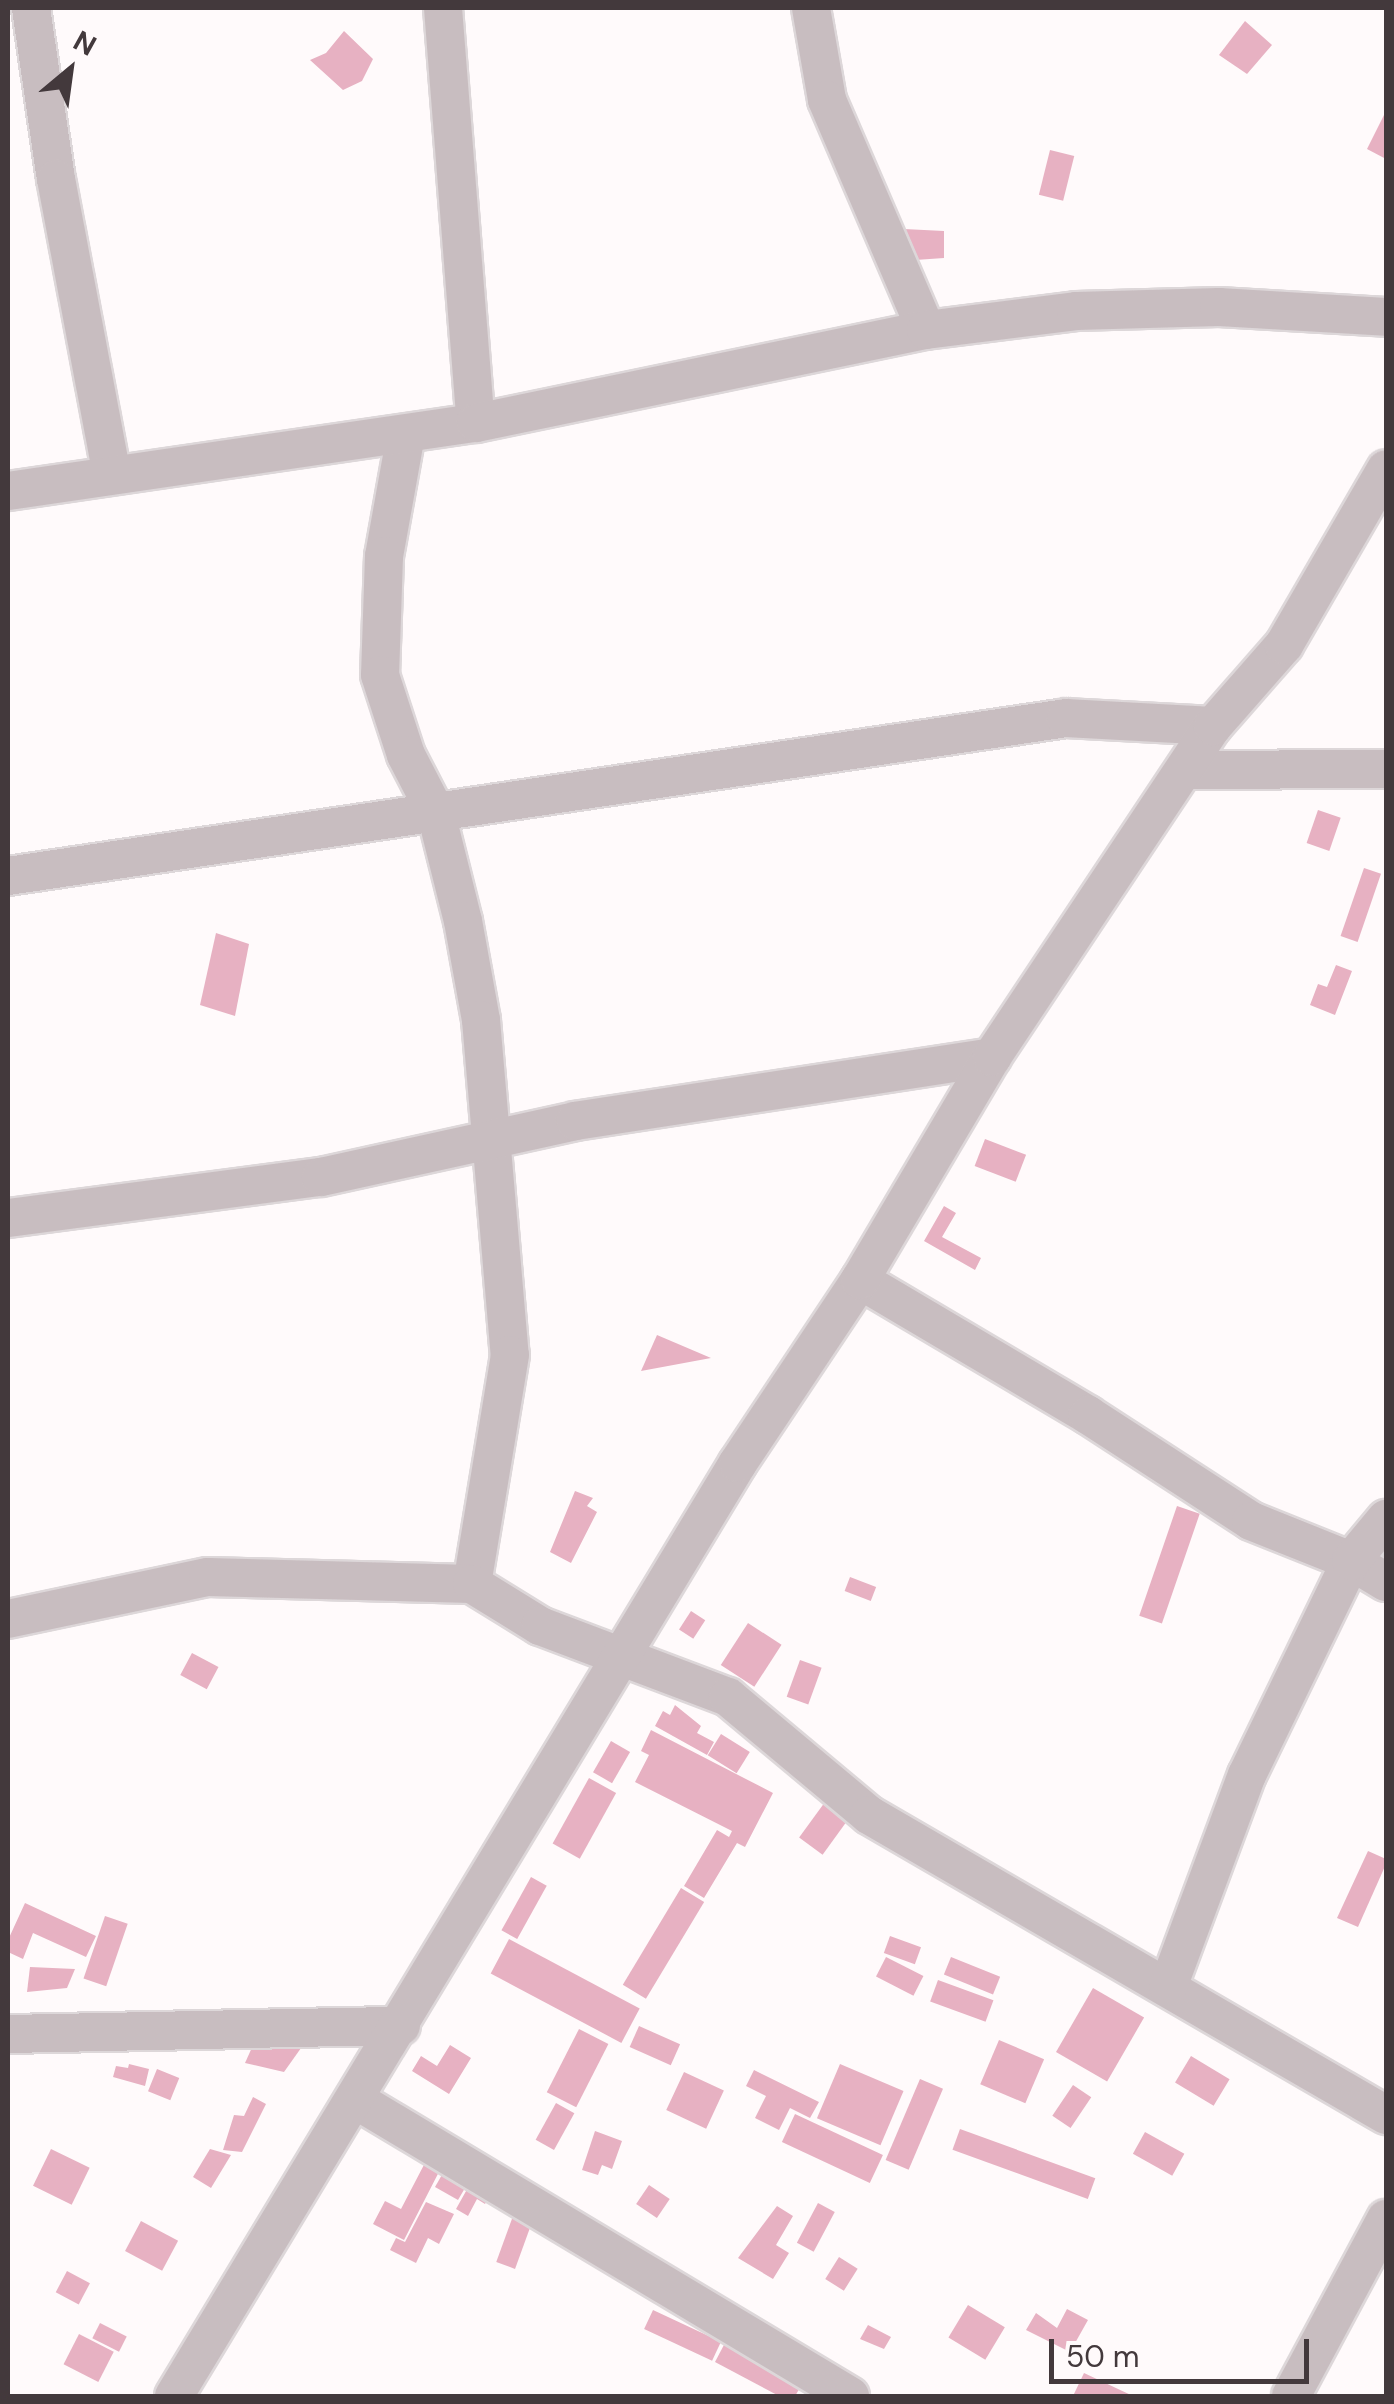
<!DOCTYPE html>
<html>
<head>
<meta charset="utf-8">
<style>
	body { margin:0 }
	#map { position:relative; width:1394px; height:2404px; overflow:hidden; background:#fffafb; font-family:"DM Sans",sans-serif }
	div>[style] { position:absolute }
	[style*='--x'] { left:calc(var(--x)*1px); top:calc(var(--y)*1px); width:calc(var(--w)*1px); rotate:calc(var(--a)*1deg) }
	.building>* { inset:0; background:#e7b1c2; transform-origin:0 0 }
	.roads { filter:drop-shadow(2px 0 #ddd7d9) drop-shadow(-2px 0 #ddd7d9) drop-shadow(0 2px #ddd7d9) drop-shadow(0 -2px #ddd7d9) }
	.minor>* { height:38px; margin:-19px; padding:0 19px; transform-origin:19px; border-radius:19px; background:#c8bdc0 }
	span { translate:-50% -50%; white-space:nowrap; text-align:center; line-height:1.15; -webkit-text-stroke:8px #fffafb; paint-order:stroke }
	.frame { position:absolute; inset:0; border:10px solid #43393c; pointer-events:none }
	.north { position:absolute; left:20px; top:20px; width:100px; height:100px; -webkit-text-stroke:8px #fffafb; paint-order:stroke; rotate:29deg; font-size:28px; font-weight:700; line-height:40px; text-align:center; color:#43393c }
	.north::after { content:''; display:block; margin:auto; width:35px; height:45px; background:#43393c; clip-path:polygon(50% 0,100% 100%,50% 72%,0 100%) }
	.scale { position:absolute; left:1049px; top:2339px; width:260px; height:45px; box-sizing:border-box; border:5px solid #43393c; border-top:0; padding-left:12px; font-size:30px; line-height:35px; white-space:nowrap; color:#43393c; -webkit-text-stroke:8px #fffafb; paint-order:stroke }
</style>
</head>
<body>
<div id="map">
	<div class="building">
		<div style="clip-path:polygon(1245px 21px,1272px 45px,1247px 74px,1219px 55px)"></div>
		<div style="clip-path:polygon(344px 31px,373px 59px,362px 81px,343px 90px,310px 60px,326px 53px)"></div>
		<div style="clip-path:polygon(1386px 111px,1386px 159px,1367px 149px)"></div>
		<div style="left:1050px;top:150px;width:25px;height:46px;rotate:14deg"></div>
		<div style="clip-path:polygon(904px 229px,944px 231px,944px 258px,901px 261px)"></div>
		<div style="left:1318px;top:810px;width:24px;height:35px;rotate:19deg"></div>
		<div style="left:1364px;top:868px;width:18px;height:72px;rotate:19deg"></div>
		<div style="clip-path:polygon(216px 933px,249px 944px,235px 1016px,200px 1005px)"></div>
		<div style="clip-path:polygon(1336px 965px,1352px 971px,1335px 1015px,1310px 1005px,1318px 984px,1327px 987px)"></div>
		<div style="left:985px;top:1139px;width:44px;height:29px;rotate:21deg"></div>
		<div style="clip-path:polygon(944px 1206px,956px 1213px,942px 1237px,981px 1258px,975px 1270px,924px 1241px)"></div>
		<div style="clip-path:polygon(657px 1335px,711px 1358px,641px 1371px)"></div>
		<div style="clip-path:polygon(575px 1491px,593px 1498px,587px 1506px,597px 1512px,571px 1563px,550px 1552px)"></div>
		<div style="left:1177px;top:1506px;width:24px;height:116px;rotate:19deg"></div>
		<div style="left:850px;top:1577px;width:28px;height:15px;rotate:21deg"></div>
		<div style="left:691px;top:1611px;width:17px;height:22px;rotate:33deg"></div>
		<div style="left:748px;top:1623px;width:40px;height:50px;rotate:33deg"></div>
		<div style="left:192px;top:1653px;width:30px;height:25px;rotate:28deg"></div>
		<div style="left:800px;top:1660px;width:23px;height:39px;rotate:20deg"></div>
		<div style="clip-path:polygon(675px 1705px,701px 1726px,697px 1733px,714px 1742px,707px 1755px,655px 1726px,663px 1711px,670px 1715px)"></div>
		<div style="clip-path:polygon(651px 1730px,773px 1793px,745px 1847px,737px 1843px,704px 1898px,684px 1886px,717px 1830px,729px 1837px,732px 1831px,635px 1782px,649px 1755px,641px 1751px)"></div>
		<div style="left:721px;top:1734px;width:34px;height:25px;rotate:32deg"></div>
		<div style="left:611px;top:1741px;width:22px;height:36px;rotate:30deg"></div>
		<div style="left:589px;top:1778px;width:31px;height:75px;rotate:29deg"></div>
		<div style="left:825px;top:1802px;width:29px;height:44px;rotate:36deg"></div>
		<div style="clip-path:polygon(1368px 1851px,1386px 1859px,1386px 1864px,1358px 1927px,1337px 1918px)"></div>
		<div style="left:531px;top:1877px;width:18px;height:61px;rotate:29deg"></div>
		<div style="left:681px;top:1888px;width:27px;height:113px;rotate:31deg"></div>
		<div style="clip-path:polygon(25px 1903px,96px 1936px,86px 1957px,33px 1933px,23px 1959px,8px 1952px,8px 1940px)"></div>
		<div style="left:105px;top:1916px;width:24px;height:66px;rotate:19deg"></div>
		<div style="left:890px;top:1936px;width:33px;height:18px;rotate:20deg"></div>
		<div style="left:509px;top:1939px;width:148px;height:39px;rotate:28deg"></div>
		<div style="left:886px;top:1957px;width:42px;height:22px;rotate:27deg"></div>
		<div style="left:951px;top:1957px;width:53px;height:19px;rotate:22deg"></div>
		<div style="clip-path:polygon(30px 1967px,75px 1969px,67px 1988px,27px 1992px)"></div>
		<div style="left:938px;top:1980px;width:59px;height:23px;rotate:20deg"></div>
		<div style="left:1093px;top:1988px;width:59px;height:74px;rotate:30deg"></div>
		<div style="left:639px;top:2026px;width:45px;height:23px;rotate:24deg"></div>
		<div style="left:579px;top:2029px;width:33px;height:71px;rotate:27deg"></div>
		<div style="left:999px;top:2040px;width:49px;height:48px;rotate:23deg"></div>
		<div style="clip-path:polygon(306px 2041px,284px 2072px,245px 2063px,254px 2043px)"></div>
		<div style="clip-path:polygon(450px 2045px,471px 2058px,449px 2094px,412px 2071px,421px 2056px,437px 2066px)"></div>
		<div style="left:1191px;top:2056px;width:45px;height:31px;rotate:31deg"></div>
		<div style="clip-path:polygon(129px 2064px,149px 2069px,145px 2086px,113px 2077px,116px 2066px,128px 2068px)"></div>
		<div style="left:840px;top:2064px;width:69px;height:59px;rotate:23deg"></div>
		<div style="left:157px;top:2069px;width:24px;height:24px;rotate:22deg"></div>
		<div style="clip-path:polygon(754px 2070px,819px 2102px,810px 2118px,790px 2108px,779px 2130px,755px 2118px,766px 2096px,746px 2086px)"></div>
		<div style="left:684px;top:2072px;width:44px;height:42px;rotate:25deg"></div>
		<div style="left:920px;top:2079px;width:25px;height:88px;rotate:23deg"></div>
		<div style="left:1073px;top:2085px;width:22px;height:37px;rotate:34deg"></div>
		<div style="clip-path:polygon(253px 2097px,266px 2104px,242px 2152px,223px 2150px,234px 2115px,244px 2116px)"></div>
		<div style="left:556px;top:2103px;width:21px;height:42px;rotate:29deg"></div>
		<div style="left:795px;top:2114px;width:97px;height:31px;rotate:25deg"></div>
		<div style="left:960px;top:2129px;width:144px;height:22px;rotate:20deg"></div>
		<div style="clip-path:polygon(595px 2131px,622px 2141px,612px 2169px,602px 2165px,598px 2175px,582px 2170px)"></div>
		<div style="left:1145px;top:2132px;width:45px;height:25px;rotate:29deg"></div>
		<div style="left:51px;top:2149px;width:43px;height:41px;rotate:26deg"></div>
		<div style="clip-path:polygon(210px 2149px,231px 2155px,211px 2188px,193px 2177px)"></div>
		<div style="clip-path:polygon(427px 2159px,442px 2166px,404px 2240px,373px 2224px,385px 2201px,401px 2209px)"></div>
		<div style="clip-path:polygon(443px 2173px,472px 2176px,458px 2200px,435px 2187px)"></div>
		<div style="clip-path:polygon(470px 2184px,490px 2195px,485px 2204px,477px 2199px,468px 2216px,456px 2209px)"></div>
		<div style="left:649px;top:2185px;width:25px;height:23px;rotate:34deg"></div>
		<div style="clip-path:polygon(426px 2202px,454px 2214px,439px 2244px,428px 2238px,416px 2263px,390px 2250px,396px 2238px,405px 2242px)"></div>
		<div style="left:818px;top:2203px;width:19px;height:45px;rotate:28deg"></div>
		<div style="clip-path:polygon(777px 2206px,793px 2216px,776px 2245px,789px 2253px,773px 2279px,738px 2258px)"></div>
		<div style="left:513px;top:2216px;width:20px;height:49px;rotate:20deg"></div>
		<div style="left:141px;top:2221px;width:42px;height:34px;rotate:28deg"></div>
		<div style="left:839px;top:2257px;width:22px;height:26px;rotate:32deg"></div>
		<div style="left:67px;top:2271px;width:26px;height:24px;rotate:28deg"></div>
		<div style="left:968px;top:2305px;width:43px;height:38px;rotate:31deg"></div>
		<div style="clip-path:polygon(1067px 2309px,1088px 2320px,1070px 2352px,1026px 2330px,1036px 2313px,1057px 2328px)"></div>
		<div style="left:653px;top:2310px;width:75px;height:21px;rotate:25deg"></div>
		<div style="left:100px;top:2323px;width:30px;height:17px;rotate:27deg"></div>
		<div style="clip-path:polygon(868px 2325px,891px 2337px,884px 2349px,860px 2339px)"></div>
		<div style="left:79px;top:2334px;width:39px;height:34px;rotate:27deg"></div>
		<div style="clip-path:polygon(726px 2341px,803px 2383px,795px 2396px,779px 2396px,715px 2362px)"></div>
		<div style="clip-path:polygon(1084px 2373px,1133px 2396px,1073px 2396px)"></div>
	</div>
	<div class="roads">
		<div class="minor">
			<div style="--x:31;--y:8;--w:173;--a:81.7"></div>
			<div style="--x:56;--y:179;--w:301;--a:79.3"></div>
			<div style="--x:443;--y:8;--w:416;--a:85.5"></div>
			<div style="--x:811;--y:8;--w:93;--a:80.1"></div>
			<div style="--x:827;--y:100;--w:250;--a:66.7"></div>
			<div style="--x:406;--y:434;--w:124;--a:100.2"></div>
			<div style="--x:384;--y:556;--w:119;--a:91.9"></div>
			<div style="--x:380;--y:675;--w:84;--a:72"></div>
			<div style="--x:406;--y:755;--w:65;--a:62.7"></div>
			<div style="--x:436;--y:813;--w:111;--a:76"></div>
			<div style="--x:463;--y:921;--w:101;--a:79.7"></div>
			<div style="--x:481;--y:1020;--w:336;--a:85.1"></div>
			<div style="--x:510;--y:1355;--w:232;--a:99.4"></div>
			<div style="--x:8;--y:491;--w:473;--a:-8.3"></div>
			<div style="--x:476;--y:423;--w:460;--a:-11.7"></div>
			<div style="--x:926;--y:330;--w:151;--a:-7.2"></div>
			<div style="--x:1076;--y:311;--w:143;--a:-1.6"></div>
			<div style="--x:1219;--y:307;--w:167;--a:3.4"></div>
			<div style="--x:1186;--y:770;--w:200;--a:-0.3"></div>
			<div style="--x:8;--y:876;--w:1070;--a:-8.49"></div>
			<div style="--x:1066;--y:718;--w:147;--a:3.1"></div>
			<div style="--x:8;--y:1218;--w:316;--a:-7.5"></div>
			<div style="--x:321;--y:1177;--w:260;--a:-12.4"></div>
			<div style="--x:575;--y:1121;--w:422;--a:-8.7"></div>
			<div style="--x:860;--y:1280;--w:265;--a:30.6"></div>
			<div style="--x:1088;--y:1415;--w:194;--a:33"></div>
			<div style="--x:1251;--y:1521;--w:108;--a:21.8"></div>
			<div style="--x:1351;--y:1561;--w:41;--a:31"></div>
			<div style="--x:8;--y:1619;--w:204;--a:-11.9"></div>
			<div style="--x:208;--y:1577;--w:264;--a:1.5"></div>
			<div style="--x:472;--y:1584;--w:80;--a:31.7"></div>
			<div style="--x:540;--y:1626;--w:201;--a:20.7"></div>
			<div style="--x:728;--y:1697;--w:184;--a:39.9"></div>
			<div style="--x:869;--y:1815;--w:598;--a:30.13"></div>
			<div style="--x:1168;--y:1987;--w:226;--a:-69.6"></div>
			<div style="--x:1247;--y:1775;--w:238;--a:-64.1"></div>
			<div style="--x:1351;--y:1561;--w:55;--a:-50.2"></div>
			<div style="--x:8;--y:2034;--w:393;--a:-1.2"></div>
			<div style="--x:356;--y:2100;--w:576;--a:30.93"></div>
			<div style="--x:174;--y:2396;--w:1090;--a:-58.85"></div>
			<div style="--x:738;--y:1463;--w:220;--a:-56.3"></div>
			<div style="--x:860;--y:1280;--w:259;--a:-59.4"></div>
			<div style="--x:992;--y:1057;--w:398;--a:-56.3"></div>
			<div style="--x:1213;--y:726;--w:108;--a:-48.8"></div>
			<div style="--x:1284;--y:645;--w:203;--a:-59.9"></div>
			<div style="--x:1291;--y:2396;--w:201;--a:-61.8"></div>
		</div>
	</div>
	<div class="frame"></div>
	<div class="north">N</div>
	<div class="scale">50 m</div>
</div>
</body>
</html>
